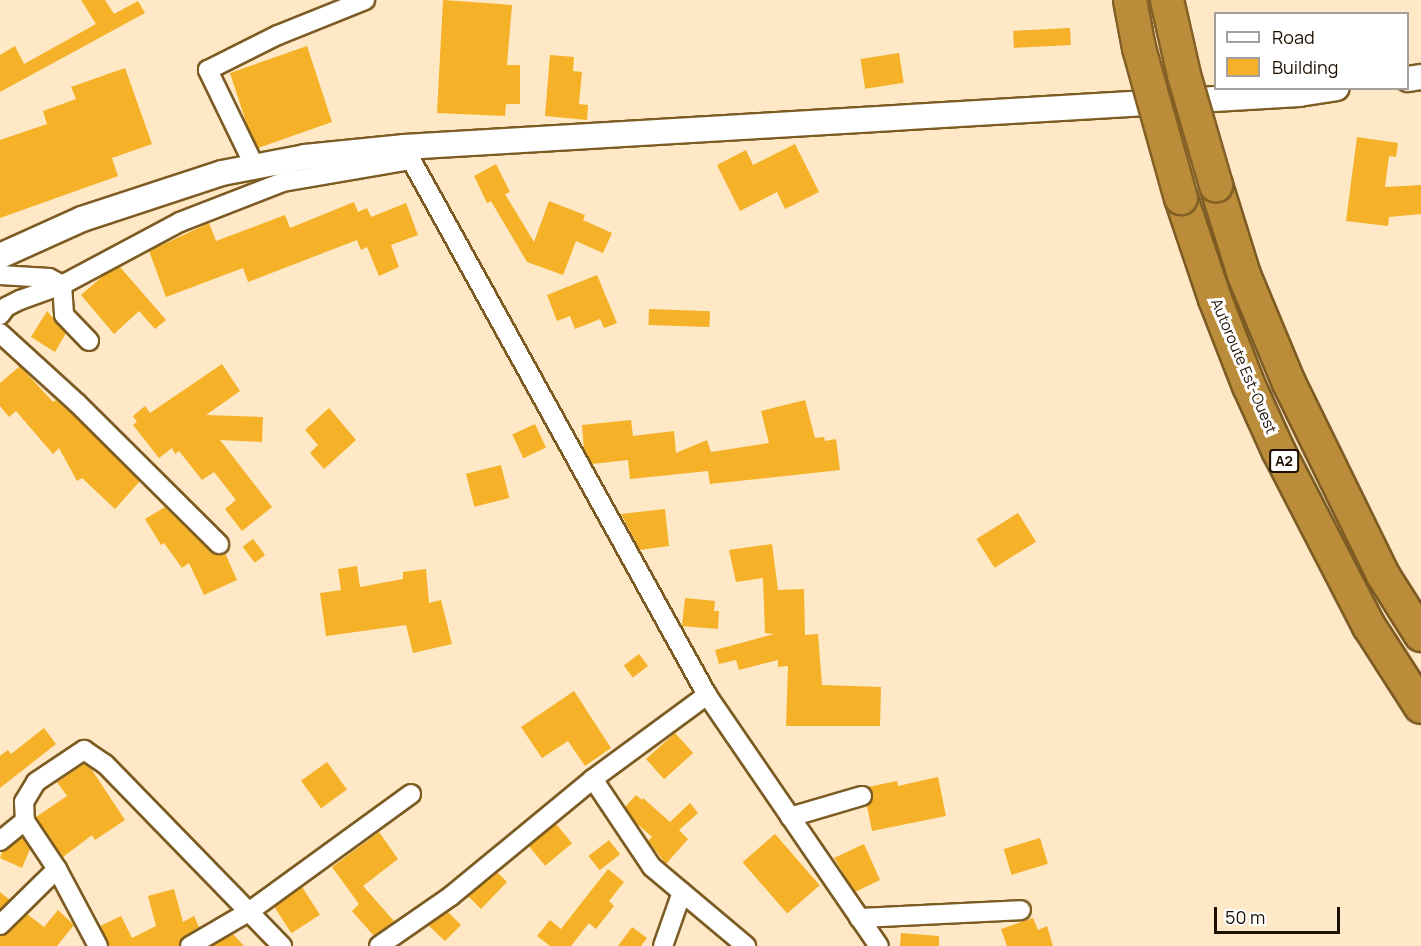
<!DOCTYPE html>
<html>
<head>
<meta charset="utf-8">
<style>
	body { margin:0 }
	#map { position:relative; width:1421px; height:946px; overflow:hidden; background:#fee8c6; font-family:Manrope,sans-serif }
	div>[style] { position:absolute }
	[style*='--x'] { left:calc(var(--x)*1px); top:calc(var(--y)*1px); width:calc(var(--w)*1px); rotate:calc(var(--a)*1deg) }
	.building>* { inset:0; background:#f5b128; transform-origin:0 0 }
	.roads { filter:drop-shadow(2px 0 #7c5c23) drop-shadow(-2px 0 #7c5c23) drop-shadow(0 2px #7c5c23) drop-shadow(0 -2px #7c5c23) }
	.minor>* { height:18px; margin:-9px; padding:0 9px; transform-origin:9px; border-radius:9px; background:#fff }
	.secondary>* { height:24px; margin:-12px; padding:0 12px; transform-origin:12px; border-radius:12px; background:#fff }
	.motorway>* { height:32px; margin:-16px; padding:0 16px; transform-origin:16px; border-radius:16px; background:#bb8c39 }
	.bridges { filter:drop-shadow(2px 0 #836025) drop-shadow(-2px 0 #836025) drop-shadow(0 2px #836025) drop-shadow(0 -2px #836025) }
	.motorway-bridge>* { height:32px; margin:-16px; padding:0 16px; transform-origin:16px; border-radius:16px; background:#bb8c39 }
	span { translate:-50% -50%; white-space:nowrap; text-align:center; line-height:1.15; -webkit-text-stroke:6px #fff; paint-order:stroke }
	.shield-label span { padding:2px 4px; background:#fff; border:2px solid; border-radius:4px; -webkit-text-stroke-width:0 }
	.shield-label { font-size:14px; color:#1c0f00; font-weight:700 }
	.street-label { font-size:15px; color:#1c0f00 }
	.legend { position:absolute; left:1214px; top:12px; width:195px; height:78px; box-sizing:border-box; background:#fff; border:2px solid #a49f99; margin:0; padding:8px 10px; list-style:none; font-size:18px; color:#1c0f00 }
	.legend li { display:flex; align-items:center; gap:12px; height:30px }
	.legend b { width:30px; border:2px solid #a49f99 }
	.scale { position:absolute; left:1214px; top:907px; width:126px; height:27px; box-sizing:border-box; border:3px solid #1c0f00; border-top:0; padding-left:8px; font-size:18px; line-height:21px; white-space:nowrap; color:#1c0f00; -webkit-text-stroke:4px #fff; paint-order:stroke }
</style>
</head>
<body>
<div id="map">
	<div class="building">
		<div style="clip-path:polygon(81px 0,105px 0,114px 14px,138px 1px,145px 13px,0 92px,0 55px,15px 46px,24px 64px,96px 24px)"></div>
		<div style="clip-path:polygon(443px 0,512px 5px,507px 65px,520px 65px,520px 104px,506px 104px,505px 116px,437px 113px)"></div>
		<div style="left:1070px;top:28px;width:17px;height:57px;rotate:87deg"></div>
		<div style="clip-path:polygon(307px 46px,332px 122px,258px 148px,247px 125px,230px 73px)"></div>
		<div style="left:899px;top:53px;width:30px;height:39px;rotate:81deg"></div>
		<div style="clip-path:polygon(550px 55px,574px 57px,573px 71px,582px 72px,579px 104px,588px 105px,587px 120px,545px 116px)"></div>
		<div style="clip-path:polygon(125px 68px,152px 144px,112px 158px,118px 176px,0 218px,0 140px,47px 124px,43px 111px,76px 99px,71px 87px)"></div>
		<div style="clip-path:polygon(1357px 137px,1398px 143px,1396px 157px,1389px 156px,1385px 187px,1421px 185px,1421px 214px,1389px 217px,1388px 226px,1346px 221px)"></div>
		<div style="clip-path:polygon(795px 144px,819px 192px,785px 209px,777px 192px,740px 211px,717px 165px,746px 150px,753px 165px)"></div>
		<div style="clip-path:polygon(496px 164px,510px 192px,505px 194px,534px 242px,549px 201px,585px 215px,583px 220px,612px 233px,603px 253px,576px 241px,563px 275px,527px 262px,491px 201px,487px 203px,474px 176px)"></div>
		<div style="clip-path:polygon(354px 202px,358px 212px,367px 208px,371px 217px,406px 203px,418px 235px,391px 245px,399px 267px,379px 276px,367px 247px,361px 250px,357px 240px,248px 282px,243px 268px,166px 297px,149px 251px,209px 223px,216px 241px,285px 215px,290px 228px)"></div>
		<div style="clip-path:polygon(120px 267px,166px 320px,155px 329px,139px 311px,114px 334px,81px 295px,104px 275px)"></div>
		<div style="clip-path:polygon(597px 275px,617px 323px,604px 328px,600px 319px,575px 329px,570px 316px,557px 321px,547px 295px)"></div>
		<div style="left:649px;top:309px;width:61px;height:16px;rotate:2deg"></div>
		<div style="clip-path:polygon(47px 311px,66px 333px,55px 352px,31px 337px)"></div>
		<div style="clip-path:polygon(222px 364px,240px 391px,206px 415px,263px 417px,262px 442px,220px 440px,272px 507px,242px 531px,225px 509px,236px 500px,214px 472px,202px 480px,179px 451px,175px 454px,172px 448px,159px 458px,133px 425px,137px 422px,133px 416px,145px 406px,150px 413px)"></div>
		<div style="clip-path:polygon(20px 366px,53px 402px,56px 400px,70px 412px,140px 481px,115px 509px,82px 478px,77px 481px,59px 448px,53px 454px,16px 411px,9px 417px,0 406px,0 383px)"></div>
		<div style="clip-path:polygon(805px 400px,815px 438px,824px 437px,825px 441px,836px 439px,840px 470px,710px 484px,708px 471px,630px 479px,628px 460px,592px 464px,584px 450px,582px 425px,631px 420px,633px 436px,674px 431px,676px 453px,707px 440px,711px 452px,769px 443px,761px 411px)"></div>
		<div style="clip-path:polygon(329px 408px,356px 440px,324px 469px,310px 453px,318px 445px,305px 430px)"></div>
		<div style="left:535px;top:424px;width:26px;height:25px;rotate:65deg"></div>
		<div style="left:501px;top:465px;width:34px;height:36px;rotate:76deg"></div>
		<div style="clip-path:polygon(165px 507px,211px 552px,217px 555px,225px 553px,237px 580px,204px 595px,189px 563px,182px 568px,164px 543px,161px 545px,145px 519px)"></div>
		<div style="clip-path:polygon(665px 509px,669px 546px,640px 550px,621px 514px)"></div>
		<div style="left:1018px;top:513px;width:34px;height:49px;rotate:58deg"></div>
		<div style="left:253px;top:539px;width:20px;height:13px;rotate:53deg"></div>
		<div style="clip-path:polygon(772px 544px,778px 590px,804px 589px,805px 635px,818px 634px,822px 685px,881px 687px,880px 726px,786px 726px,788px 666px,778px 667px,778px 660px,739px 670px,736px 660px,719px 664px,715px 650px,774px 634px,765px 633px,763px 578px,736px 582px,729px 550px)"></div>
		<div style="clip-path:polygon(357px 566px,360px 587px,403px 579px,403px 572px,426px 569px,429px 603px,441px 600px,452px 644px,413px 653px,406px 625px,326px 636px,320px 593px,341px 590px,338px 569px)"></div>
		<div style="clip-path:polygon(685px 598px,715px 601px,714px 611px,719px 611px,718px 629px,682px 626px)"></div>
		<div style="left:639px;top:654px;width:15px;height:19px;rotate:53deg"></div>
		<div style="clip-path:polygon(574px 691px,611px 748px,585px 766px,568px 741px,542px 758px,521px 727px)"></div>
		<div style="clip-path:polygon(44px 728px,56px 744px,0 788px,0 756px,8px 750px,11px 754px)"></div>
		<div style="left:675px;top:733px;width:27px;height:39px;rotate:48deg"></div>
		<div style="left:327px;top:762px;width:34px;height:32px;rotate:54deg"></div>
		<div style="clip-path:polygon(84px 764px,90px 767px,125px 820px,95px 840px,92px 835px,63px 857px,36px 817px,67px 796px,57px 782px)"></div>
		<div style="clip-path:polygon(938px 777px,946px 816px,872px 831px,867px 806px,873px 799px,873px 793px,868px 787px,897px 781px,898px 786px)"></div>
		<div style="clip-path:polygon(636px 795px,642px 800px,643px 798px,670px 822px,690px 803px,698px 813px,679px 830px,688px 839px,666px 864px,648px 841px,652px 837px,636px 823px,625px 807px)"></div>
		<div style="left:556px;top:824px;width:25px;height:35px;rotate:50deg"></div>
		<div style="clip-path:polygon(379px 832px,398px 859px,363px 886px,394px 921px,374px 936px,352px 911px,359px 904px,332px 867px)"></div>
		<div style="left:775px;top:834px;width:68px;height:43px;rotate:49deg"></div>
		<div style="clip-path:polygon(22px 837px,30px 849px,22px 868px,0 858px,2px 852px)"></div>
		<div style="left:1040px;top:838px;width:27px;height:38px;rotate:73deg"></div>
		<div style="left:609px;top:840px;width:18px;height:26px;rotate:52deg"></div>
		<div style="clip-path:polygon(864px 844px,880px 880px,855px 892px,834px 858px)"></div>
		<div style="clip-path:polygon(608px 869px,624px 882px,609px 901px,614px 906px,596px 929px,589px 923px,571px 946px,550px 946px,537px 936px,550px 920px,561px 929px)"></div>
		<div style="clip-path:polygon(497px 872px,507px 882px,481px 909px,468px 896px)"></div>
		<div style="left:302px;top:887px;width:33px;height:34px;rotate:57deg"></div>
		<div style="clip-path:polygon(174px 889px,183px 922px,194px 916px,199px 927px,184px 937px,179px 946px,109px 946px,100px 926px,121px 916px,132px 938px,156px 926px,148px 896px)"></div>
		<div style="clip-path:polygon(0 892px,10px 900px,0 909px)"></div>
		<div style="clip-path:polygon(58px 910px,74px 925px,57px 946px,0 946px,0 936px,8px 933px,27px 914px,44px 927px)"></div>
		<div style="clip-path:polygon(448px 912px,461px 925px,445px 941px,428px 925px)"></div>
		<div style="clip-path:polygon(1033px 918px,1038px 930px,1047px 926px,1053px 946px,1007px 946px,1001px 929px)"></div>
		<div style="clip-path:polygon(632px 927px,647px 938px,641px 946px,618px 946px)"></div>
		<div style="clip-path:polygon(901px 933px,939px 936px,939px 946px,900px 946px)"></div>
		<div style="clip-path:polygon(233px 934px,244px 946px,212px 946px)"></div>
	</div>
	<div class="roads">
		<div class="minor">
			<div style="--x:404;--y:147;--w:626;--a:61.06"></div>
			<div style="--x:707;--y:695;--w:304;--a:55.6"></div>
			<div style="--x:255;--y:167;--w:108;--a:-115.9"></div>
			<div style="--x:208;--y:70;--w:78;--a:-26.6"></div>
			<div style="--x:278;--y:35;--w:94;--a:-21.9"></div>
			<div style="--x:0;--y:275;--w:49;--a:3.5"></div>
			<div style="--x:49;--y:278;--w:15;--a:28"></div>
			<div style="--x:62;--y:285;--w:30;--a:86"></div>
			<div style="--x:64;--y:315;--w:36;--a:46"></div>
			<div style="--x:0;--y:315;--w:10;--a:-53"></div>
			<div style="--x:6;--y:307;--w:16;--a:-27"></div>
			<div style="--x:20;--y:300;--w:45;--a:-19.7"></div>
			<div style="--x:62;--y:285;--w:134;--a:-28.1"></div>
			<div style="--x:180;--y:222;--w:110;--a:-21.2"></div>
			<div style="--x:283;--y:182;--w:130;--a:-9.8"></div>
			<div style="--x:0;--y:333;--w:105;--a:42.3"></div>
			<div style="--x:78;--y:404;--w:199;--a:44.8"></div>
			<div style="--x:593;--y:779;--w:106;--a:56.2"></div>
			<div style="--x:652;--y:867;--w:123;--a:40"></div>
			<div style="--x:790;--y:817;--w:75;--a:-16.3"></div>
			<div style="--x:25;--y:821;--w:19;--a:-93"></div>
			<div style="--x:24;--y:802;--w:23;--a:-59"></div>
			<div style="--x:36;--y:782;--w:58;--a:-33.7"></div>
			<div style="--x:84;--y:750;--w:25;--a:34"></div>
			<div style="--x:105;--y:764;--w:254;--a:45.8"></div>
			<div style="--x:0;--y:841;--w:32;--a:-39"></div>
			<div style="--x:25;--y:821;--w:58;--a:56.3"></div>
			<div style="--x:57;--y:869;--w:87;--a:62"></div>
			<div style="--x:859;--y:918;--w:162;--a:-2.8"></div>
			<div style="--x:0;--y:925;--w:80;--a:-44.5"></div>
			<div style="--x:190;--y:946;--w:69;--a:-30.3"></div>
			<div style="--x:250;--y:911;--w:199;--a:-36"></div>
			<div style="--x:379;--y:946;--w:88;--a:-34.8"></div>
			<div style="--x:451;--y:896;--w:184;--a:-39.5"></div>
			<div style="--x:593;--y:779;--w:142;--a:-36.4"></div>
			<div style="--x:663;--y:946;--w:57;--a:-70.6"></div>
		</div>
		<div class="secondary">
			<div style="--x:1408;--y:79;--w:13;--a:-9"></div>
			<div style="--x:0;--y:256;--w:90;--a:-24.3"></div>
			<div style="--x:82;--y:219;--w:147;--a:-18.2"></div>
			<div style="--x:222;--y:173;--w:85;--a:-10.9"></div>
			<div style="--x:305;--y:157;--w:100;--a:-5.8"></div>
			<div style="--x:404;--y:147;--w:897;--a:-3.39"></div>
			<div style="--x:1299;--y:94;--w:38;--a:-9"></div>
		</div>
		<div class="motorway">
			<div style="--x:1216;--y:185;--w:94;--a:72.7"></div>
			<div style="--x:1244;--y:275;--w:117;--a:67.4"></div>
			<div style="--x:1289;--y:383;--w:214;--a:63.9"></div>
			<div style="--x:1383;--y:575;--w:71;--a:57.7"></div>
			<div style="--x:1181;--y:198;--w:107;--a:71.4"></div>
			<div style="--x:1215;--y:299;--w:93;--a:68.7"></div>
			<div style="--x:1249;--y:386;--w:72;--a:65.6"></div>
			<div style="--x:1279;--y:452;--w:196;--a:62.7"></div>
			<div style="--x:1369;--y:626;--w:96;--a:57.3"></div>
		</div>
	</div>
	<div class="bridges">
		<div class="motorway-bridge">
			<div style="--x:1130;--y:0;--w:49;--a:79.4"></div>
			<div style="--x:1139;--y:48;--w:156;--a:74.4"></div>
			<div style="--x:1167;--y:0;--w:77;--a:77.2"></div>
			<div style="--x:1184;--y:75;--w:115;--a:73.8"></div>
		</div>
	</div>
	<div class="shield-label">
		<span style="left:1284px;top:461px">A2</span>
	</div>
	<div class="street-label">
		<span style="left:1244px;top:366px;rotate:67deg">Autoroute Est-Ouest</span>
	</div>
	<ul class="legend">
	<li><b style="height:8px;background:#fff"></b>Road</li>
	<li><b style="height:16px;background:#f5b128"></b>Building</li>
	</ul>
	<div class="scale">50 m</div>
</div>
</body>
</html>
